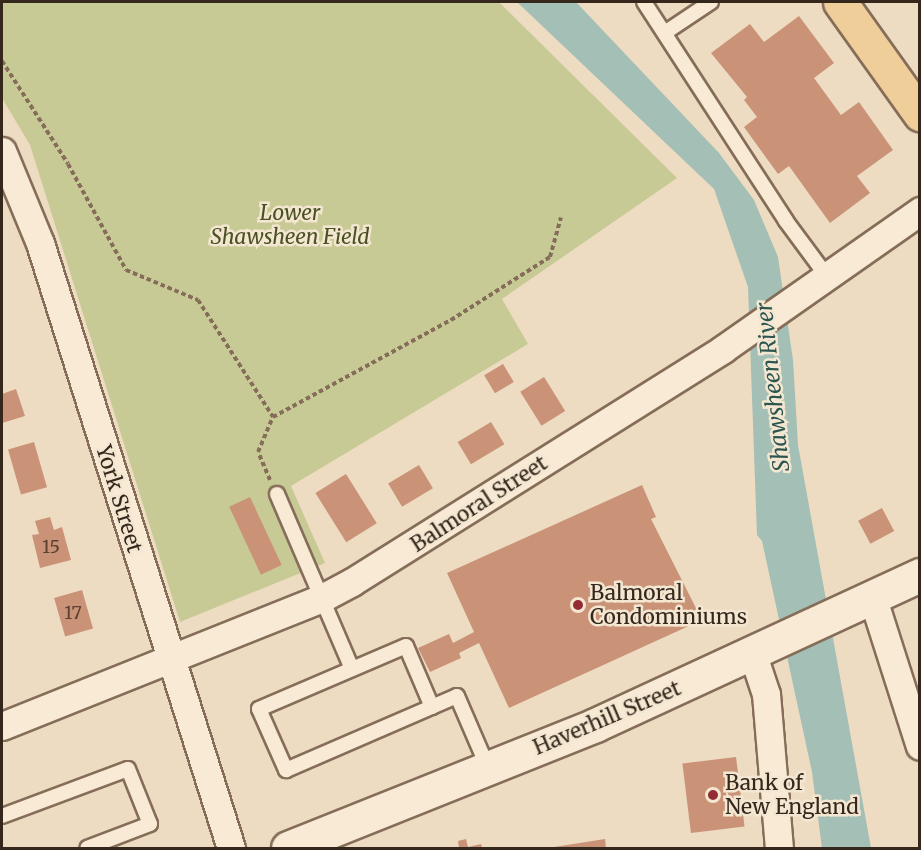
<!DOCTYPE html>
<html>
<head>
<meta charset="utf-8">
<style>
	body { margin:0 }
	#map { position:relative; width:921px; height:850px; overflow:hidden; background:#eddcc1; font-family:Merriweather,serif }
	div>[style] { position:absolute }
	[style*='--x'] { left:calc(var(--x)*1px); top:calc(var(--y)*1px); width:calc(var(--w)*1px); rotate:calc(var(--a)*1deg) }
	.green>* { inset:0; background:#c8ca96 }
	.water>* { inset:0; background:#a4bfb5 }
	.building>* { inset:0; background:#ca9378; transform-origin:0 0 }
	.path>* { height:4px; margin-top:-2px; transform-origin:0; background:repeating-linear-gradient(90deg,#856d59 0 4.5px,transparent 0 7.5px) }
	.roads { filter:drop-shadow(2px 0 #856d59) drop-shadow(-2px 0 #856d59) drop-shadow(0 2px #856d59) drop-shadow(0 -2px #856d59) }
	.lane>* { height:14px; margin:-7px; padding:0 7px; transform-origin:7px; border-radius:7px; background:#f8ead4 }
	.street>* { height:27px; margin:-13.5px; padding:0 13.5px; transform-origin:13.5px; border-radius:13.5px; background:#f8ead4 }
	.secondary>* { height:33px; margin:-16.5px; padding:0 16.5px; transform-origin:16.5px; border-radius:16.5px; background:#f8ead4 }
	.primary>* { height:33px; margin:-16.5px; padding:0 16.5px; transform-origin:16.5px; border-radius:16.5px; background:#efce99 }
	.dots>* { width:16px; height:16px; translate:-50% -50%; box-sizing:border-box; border:3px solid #f4e7d1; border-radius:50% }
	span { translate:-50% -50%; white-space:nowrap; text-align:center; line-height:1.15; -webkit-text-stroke:5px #f4e7d1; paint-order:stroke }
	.number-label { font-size:18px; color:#5b4234 }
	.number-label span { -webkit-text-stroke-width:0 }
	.park-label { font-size:21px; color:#4a5124; font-style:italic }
	.street-label { font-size:21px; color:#36271d }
	.poi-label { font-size:21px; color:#36271d }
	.left { translate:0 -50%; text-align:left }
	.water-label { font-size:22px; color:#2d554f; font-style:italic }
	.frame { position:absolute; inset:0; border:3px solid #36271d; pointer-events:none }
</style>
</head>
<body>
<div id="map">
	<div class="green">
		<div style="clip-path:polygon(2px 2px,499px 2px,677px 178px,502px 299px,528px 344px,291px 486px,325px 563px,180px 622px,30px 145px,2px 98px)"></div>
	</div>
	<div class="water">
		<div style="clip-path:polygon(517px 2px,576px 2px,719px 153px,754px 200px,778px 257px,793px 360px,798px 445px,871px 848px,822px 848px,812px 772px,762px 541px,757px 535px,748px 287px,714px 189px)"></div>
	</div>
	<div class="building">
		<div style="clip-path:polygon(799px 16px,834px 63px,814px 78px,841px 115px,859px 102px,893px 150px,857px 176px,870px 193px,830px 223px,789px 166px,778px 174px,744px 127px,757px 117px,744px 100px,747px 97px,711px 53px,750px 24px,764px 42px)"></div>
		<div style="left:503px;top:364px;width:21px;height:22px;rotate:59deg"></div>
		<div style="left:544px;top:377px;width:40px;height:28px;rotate:58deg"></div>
		<div style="clip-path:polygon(16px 389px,25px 416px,2px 423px,2px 394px)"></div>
		<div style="left:491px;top:422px;width:26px;height:39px;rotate:59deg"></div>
		<div style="left:34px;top:442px;width:47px;height:27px;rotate:74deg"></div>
		<div style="left:419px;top:465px;width:27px;height:36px;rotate:59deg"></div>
		<div style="left:346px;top:474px;width:58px;height:36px;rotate:58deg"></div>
		<div style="clip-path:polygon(642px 485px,656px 517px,651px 519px,702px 620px,509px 708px,479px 643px,459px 653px,461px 658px,430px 672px,418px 648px,449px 634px,453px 643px,474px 632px,447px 573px)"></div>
		<div style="left:250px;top:497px;width:75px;height:23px;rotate:65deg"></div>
		<div style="left:882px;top:508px;width:26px;height:27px;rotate:62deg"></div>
		<div style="clip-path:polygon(50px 517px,54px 530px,62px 527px,71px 560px,40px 568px,32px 535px,39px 534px,35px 521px)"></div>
		<div style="left:82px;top:590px;width:40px;height:29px;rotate:74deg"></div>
		<div style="left:736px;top:757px;width:70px;height:54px;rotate:83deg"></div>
		<div style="clip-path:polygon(466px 839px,468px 847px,481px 844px,482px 848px,459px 848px,458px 841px)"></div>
		<div style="clip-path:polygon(605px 839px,606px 848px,554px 848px,554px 847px)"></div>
	</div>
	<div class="path">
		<div style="--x:2;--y:61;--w:122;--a:57.3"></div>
		<div style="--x:68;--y:164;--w:121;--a:61.3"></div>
		<div style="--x:126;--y:270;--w:78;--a:22.6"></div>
		<div style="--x:198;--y:300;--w:139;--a:57.3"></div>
		<div style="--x:270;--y:480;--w:30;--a:-113"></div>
		<div style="--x:258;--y:452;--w:38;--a:-67"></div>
		<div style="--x:273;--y:417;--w:203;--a:-28.6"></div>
		<div style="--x:451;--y:320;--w:117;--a:-32.5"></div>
		<div style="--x:550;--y:257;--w:41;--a:-74.6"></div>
	</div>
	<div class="roads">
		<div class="lane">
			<div style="--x:644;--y:2;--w:261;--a:57"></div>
			<div style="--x:786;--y:221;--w:67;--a:53.5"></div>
			<div style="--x:666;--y:32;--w:54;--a:-33.7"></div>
			<div style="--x:277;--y:494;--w:190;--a:66.8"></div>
			<div style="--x:432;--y:707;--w:66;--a:-113.1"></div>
			<div style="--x:406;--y:646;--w:160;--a:156.8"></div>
			<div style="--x:259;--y:709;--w:67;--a:66.1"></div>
			<div style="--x:286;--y:770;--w:186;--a:-23.4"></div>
			<div style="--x:457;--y:696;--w:78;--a:66.7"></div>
			<div style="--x:2;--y:816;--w:134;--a:-20.5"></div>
			<div style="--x:128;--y:769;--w:59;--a:68.2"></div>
			<div style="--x:150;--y:824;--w:67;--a:159.1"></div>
		</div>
		<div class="street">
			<div style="--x:2;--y:151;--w:100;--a:67.6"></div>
			<div style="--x:40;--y:243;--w:634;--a:72.48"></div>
			<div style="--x:873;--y:599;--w:154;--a:72.3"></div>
			<div style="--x:753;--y:655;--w:41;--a:71.6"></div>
			<div style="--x:766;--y:694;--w:155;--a:85.2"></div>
			<div style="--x:2;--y:726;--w:345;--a:-21.8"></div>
			<div style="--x:322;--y:598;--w:34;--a:-28"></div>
			<div style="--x:352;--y:582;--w:438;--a:-32.1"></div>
			<div style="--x:723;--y:349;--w:241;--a:-35"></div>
		</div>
		<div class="secondary">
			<div style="--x:288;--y:848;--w:331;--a:-21.8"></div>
			<div style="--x:595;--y:725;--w:358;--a:-24.8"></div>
		</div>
		<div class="primary">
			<div style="--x:840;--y:2;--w:138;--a:54.5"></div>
		</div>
	</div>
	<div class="dots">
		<div style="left:578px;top:605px;background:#932b34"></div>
		<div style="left:713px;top:795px;background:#932b34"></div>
	</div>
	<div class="number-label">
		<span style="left:51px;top:547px">15</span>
		<span style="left:73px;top:613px">17</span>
	</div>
	<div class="park-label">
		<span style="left:290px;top:225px">Lower<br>Shawsheen Field</span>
	</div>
	<div class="street-label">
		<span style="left:119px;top:499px;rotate:73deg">York Street</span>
		<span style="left:479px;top:504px;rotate:-33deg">Balmoral Street</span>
		<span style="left:607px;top:718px;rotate:-23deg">Haverhill Street</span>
	</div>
	<div class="poi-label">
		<span class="left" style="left:590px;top:605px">Balmoral<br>Condominiums</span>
		<span class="left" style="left:725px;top:795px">Bank of<br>New England</span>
	</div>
	<div class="water-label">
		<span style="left:773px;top:387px;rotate:-96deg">Shawsheen River</span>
	</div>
	<div class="frame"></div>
</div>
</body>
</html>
